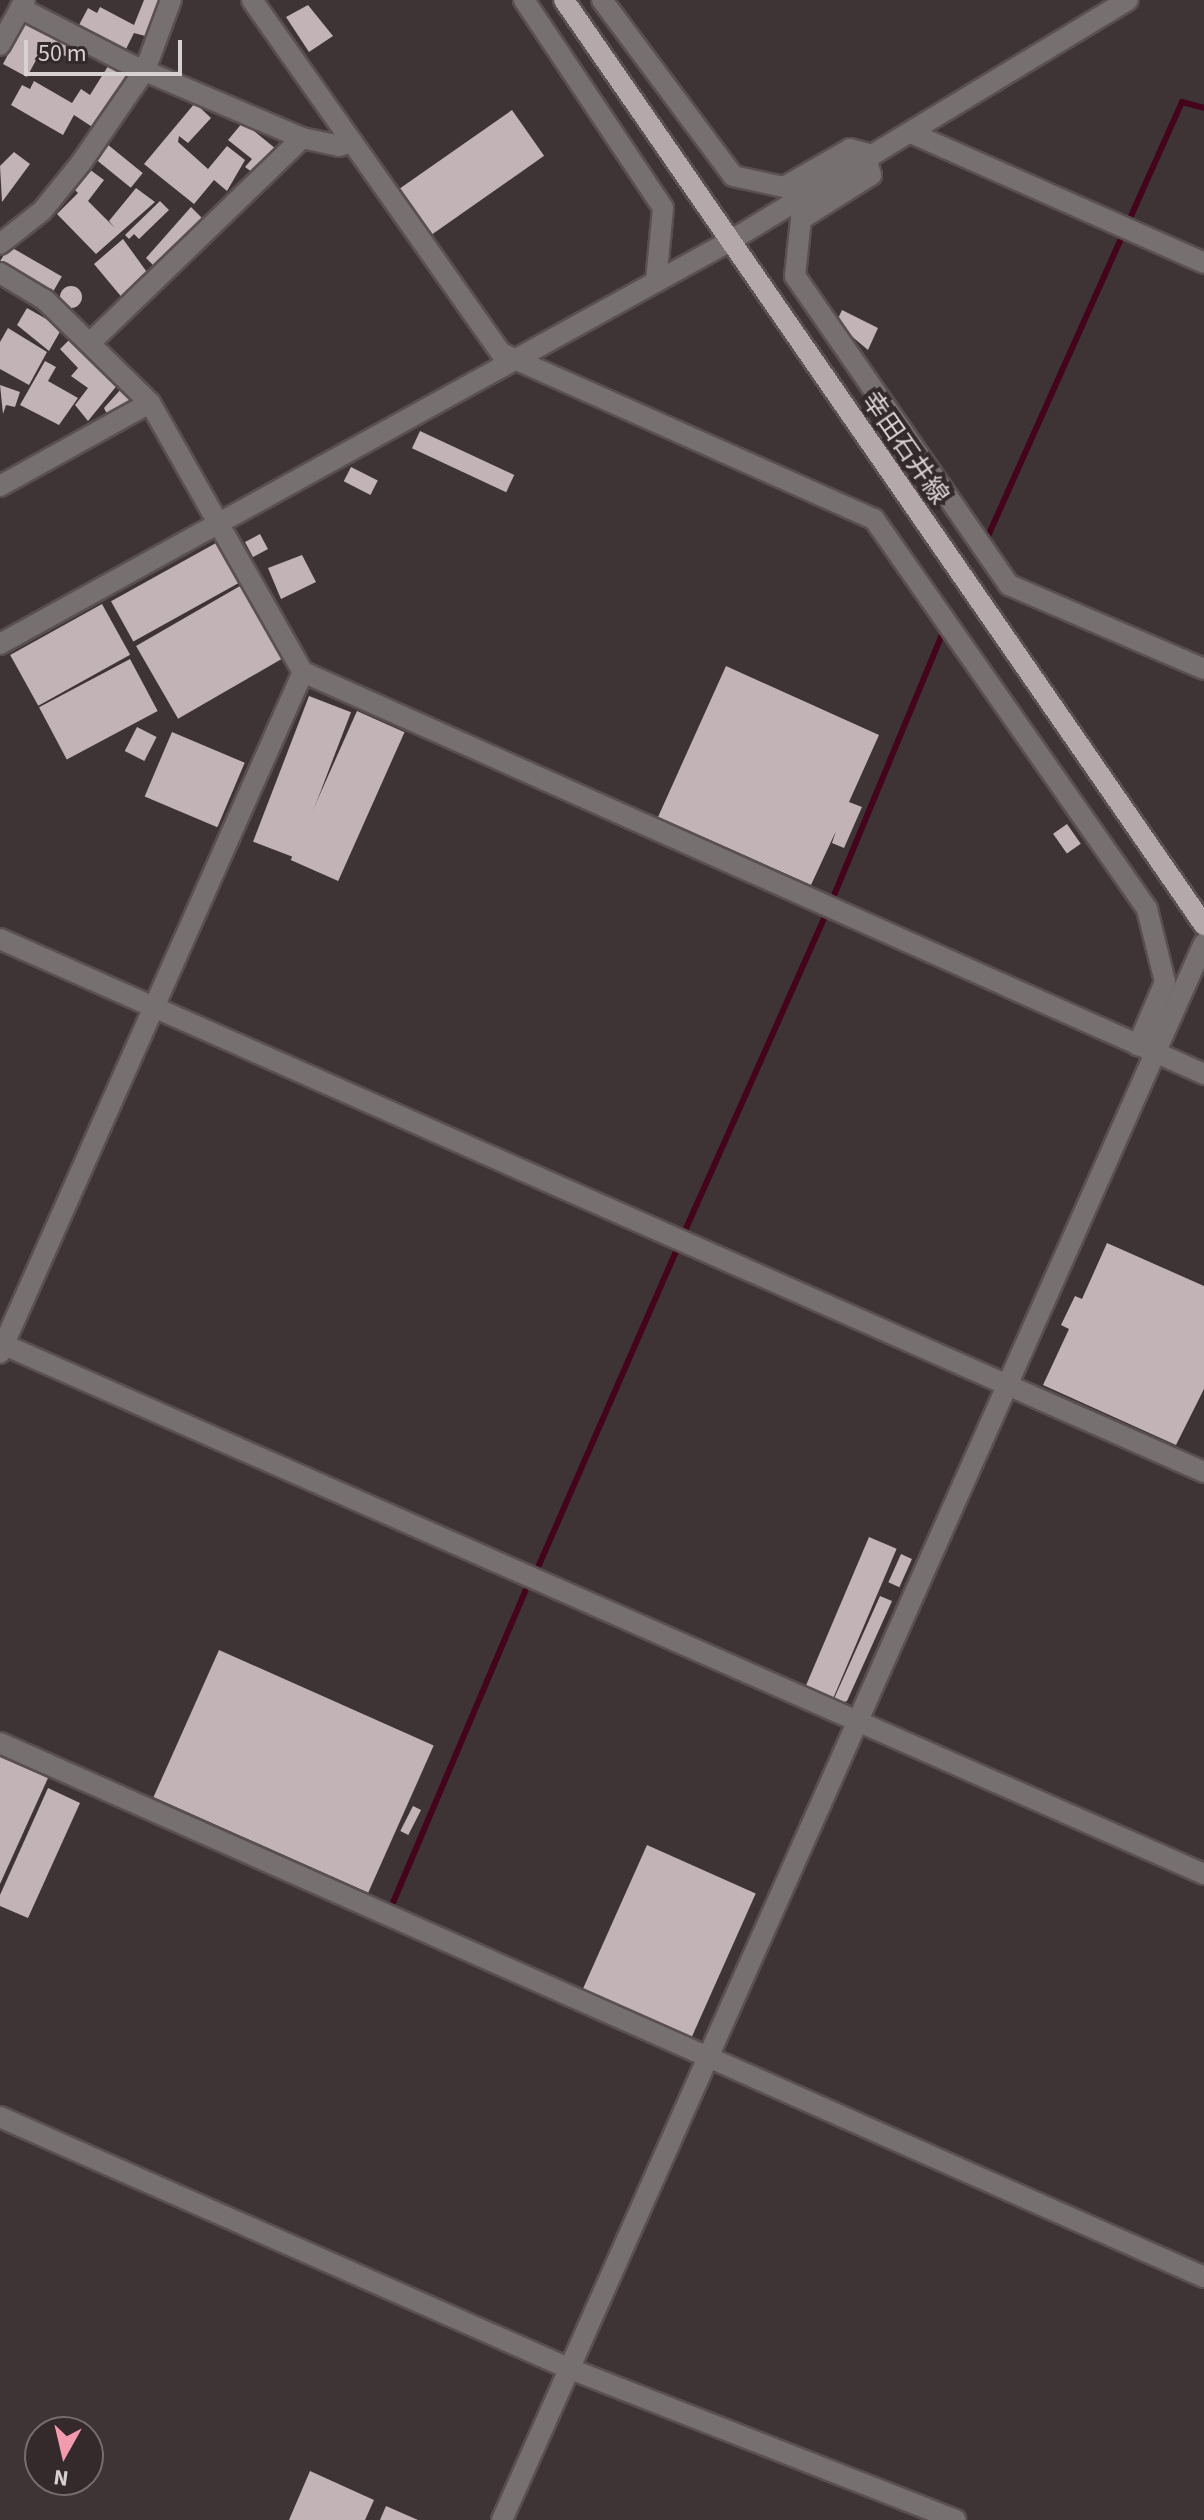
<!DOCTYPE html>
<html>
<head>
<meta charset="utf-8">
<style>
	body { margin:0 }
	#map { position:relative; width:1204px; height:2520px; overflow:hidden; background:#3e3335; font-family:"Source Sans 3","Noto Sans JP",sans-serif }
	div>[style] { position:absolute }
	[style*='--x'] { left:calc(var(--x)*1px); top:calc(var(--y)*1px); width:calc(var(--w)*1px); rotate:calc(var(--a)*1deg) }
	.stream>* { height:6px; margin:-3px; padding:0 3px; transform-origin:3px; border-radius:3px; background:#44041c }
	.building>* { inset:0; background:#c1b3b6; transform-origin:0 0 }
	.round { border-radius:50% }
	.roads { filter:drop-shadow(2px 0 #5a4f51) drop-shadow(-2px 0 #5a4f51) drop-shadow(0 2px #5a4f51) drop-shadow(0 -2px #5a4f51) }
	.minor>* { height:20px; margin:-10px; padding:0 10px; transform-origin:10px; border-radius:10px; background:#767071 }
	.major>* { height:20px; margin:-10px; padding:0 10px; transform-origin:10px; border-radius:10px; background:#b4a8aa }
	span { translate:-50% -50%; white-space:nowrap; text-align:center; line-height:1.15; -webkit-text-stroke:8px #34292b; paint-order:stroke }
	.street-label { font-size:26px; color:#d8d1d2 }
	.north { position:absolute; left:24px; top:2416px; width:80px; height:80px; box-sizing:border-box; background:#34292b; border:2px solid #766c6e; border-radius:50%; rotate:188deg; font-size:22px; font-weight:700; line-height:32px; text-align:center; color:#d8d1d2 }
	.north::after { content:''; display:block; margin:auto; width:28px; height:36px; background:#f29aae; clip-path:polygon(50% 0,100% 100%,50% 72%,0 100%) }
	.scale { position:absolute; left:24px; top:40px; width:158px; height:36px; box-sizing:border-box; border:4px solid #d8d1d2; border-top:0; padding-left:10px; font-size:24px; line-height:28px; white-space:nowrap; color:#d8d1d2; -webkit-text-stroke:6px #34292b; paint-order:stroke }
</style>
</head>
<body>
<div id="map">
	<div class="stream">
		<div style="--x:1131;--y:216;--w:125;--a:-65.9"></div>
		<div style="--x:1182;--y:102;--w:23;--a:15"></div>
		<div style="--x:988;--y:536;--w:328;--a:-65.9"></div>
		<div style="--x:835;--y:893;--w:282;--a:-67.5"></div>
		<div style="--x:684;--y:1233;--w:345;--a:-66"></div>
		<div style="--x:539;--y:1565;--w:343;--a:-66.4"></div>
		<div style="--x:392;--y:1905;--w:341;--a:-67"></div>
	</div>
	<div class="building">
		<div style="clip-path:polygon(144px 0,163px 0,149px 37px,134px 33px,125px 51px,79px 25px,88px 8px,97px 13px,100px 7px,134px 25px)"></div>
		<div style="clip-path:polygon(308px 5px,333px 36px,309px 52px,286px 17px)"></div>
		<div style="clip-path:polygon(26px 20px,73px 45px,67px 57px,44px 45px,27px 77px,3px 64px)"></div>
		<div style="clip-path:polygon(110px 63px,132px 78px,97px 130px,74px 115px,63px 135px,11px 105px,22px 85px,30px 89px,34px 81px,72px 103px,81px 89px,90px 95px)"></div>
		<div style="clip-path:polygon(195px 103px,211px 118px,188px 143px,179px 136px,178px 142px,208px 169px,227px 146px,245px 160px,227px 191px,214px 180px,194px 204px,144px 164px)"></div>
		<div style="left:512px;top:110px;width:56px;height:137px;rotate:55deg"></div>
		<div style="clip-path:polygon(243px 122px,276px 149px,256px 175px,245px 167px,252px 159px,228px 140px)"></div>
		<div style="left:107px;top:144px;width:46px;height:19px;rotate:39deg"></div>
		<div style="clip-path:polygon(14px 152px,30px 164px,2px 202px,0 166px)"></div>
		<div style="clip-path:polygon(89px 169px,104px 180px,88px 201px,115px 228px,109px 221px,136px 188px,155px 202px,96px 254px,57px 214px,78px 193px,74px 189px)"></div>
		<div style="clip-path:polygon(160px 201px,169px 210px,139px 239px,134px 234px,129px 239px,125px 235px)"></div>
		<div style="clip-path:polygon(191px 207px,205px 221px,157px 269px,146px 258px)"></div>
		<div style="clip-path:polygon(123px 239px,149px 275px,124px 300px,94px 264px)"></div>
		<div style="left:9px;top:246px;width:61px;height:18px;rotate:30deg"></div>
		<div class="round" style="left:60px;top:286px;width:22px;height:22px"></div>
		<div style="clip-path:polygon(27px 308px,62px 328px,49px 351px,17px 325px)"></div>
		<div style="clip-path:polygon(842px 310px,878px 328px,868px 350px,836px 323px)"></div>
		<div style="clip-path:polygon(8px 328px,47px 352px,29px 385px,0 369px,0 342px)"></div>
		<div style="clip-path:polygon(71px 338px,119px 383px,88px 421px,75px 405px,88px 388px,71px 376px,78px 368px,60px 349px)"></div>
		<div style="clip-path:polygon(45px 361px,56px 367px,48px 381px,78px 398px,59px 425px,20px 405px)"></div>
		<div style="clip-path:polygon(0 385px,20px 392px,15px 407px,6px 405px,3px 414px)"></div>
		<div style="clip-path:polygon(122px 388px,134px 402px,109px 418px,104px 408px)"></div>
		<div style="left:420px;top:431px;width:104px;height:19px;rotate:25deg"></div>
		<div style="left:351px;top:467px;width:30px;height:16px;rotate:27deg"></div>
		<div style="left:260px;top:534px;width:17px;height:17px;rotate:62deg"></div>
		<div style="left:216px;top:543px;width:46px;height:120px;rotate:61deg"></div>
		<div style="clip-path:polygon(302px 555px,316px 582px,281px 599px,268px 568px)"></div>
		<div style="left:240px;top:586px;width:84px;height:120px;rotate:60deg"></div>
		<div style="left:102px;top:604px;width:58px;height:105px;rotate:61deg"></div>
		<div style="left:130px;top:659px;width:59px;height:103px;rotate:62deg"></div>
		<div style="clip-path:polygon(726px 666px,879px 735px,849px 802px,862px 807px,844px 848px,832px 843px,836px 831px,811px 885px,658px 817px)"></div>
		<div style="left:309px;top:696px;width:45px;height:156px;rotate:21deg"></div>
		<div style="left:357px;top:711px;width:52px;height:163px;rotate:24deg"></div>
		<div style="left:137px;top:727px;width:22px;height:27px;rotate:27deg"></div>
		<div style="left:172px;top:732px;width:79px;height:70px;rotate:23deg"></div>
		<div style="left:1067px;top:824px;width:24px;height:17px;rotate:55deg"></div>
		<div style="clip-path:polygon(1107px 1243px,1204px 1286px,1204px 1389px,1176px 1445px,1043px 1385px,1069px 1329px,1061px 1325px,1075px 1296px,1082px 1299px)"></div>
		<div style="left:869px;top:1537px;width:30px;height:164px;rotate:23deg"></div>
		<div style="left:901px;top:1554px;width:12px;height:31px;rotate:24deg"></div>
		<div style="clip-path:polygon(880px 1596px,892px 1601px,847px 1701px,839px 1704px,833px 1701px)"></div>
		<div style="left:219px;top:1650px;width:235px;height:161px;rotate:24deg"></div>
		<div style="clip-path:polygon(0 1757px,48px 1778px,0 1884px)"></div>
		<div style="clip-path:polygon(48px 1788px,80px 1803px,28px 1918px,0 1906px,0 1895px)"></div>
		<div style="left:413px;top:1806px;width:9px;height:28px;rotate:27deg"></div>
		<div style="left:647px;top:1845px;width:119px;height:161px;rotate:24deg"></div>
		<div style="clip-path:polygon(310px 2471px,374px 2500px,365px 2520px,289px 2520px)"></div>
		<div style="clip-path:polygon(386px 2506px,418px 2520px,380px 2520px)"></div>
	</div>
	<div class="roads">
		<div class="minor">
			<div style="--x:252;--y:0;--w:432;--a:54.8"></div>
			<div style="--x:501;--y:353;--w:408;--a:24"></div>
			<div style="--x:874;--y:519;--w:476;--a:55"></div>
			<div style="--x:1147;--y:909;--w:75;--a:76.1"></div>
			<div style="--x:1165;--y:982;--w:69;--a:113.2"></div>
			<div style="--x:524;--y:0;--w:250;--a:56.2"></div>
			<div style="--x:663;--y:208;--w:74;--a:95.4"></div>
			<div style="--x:602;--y:0;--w:219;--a:53.3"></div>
			<div style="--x:733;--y:176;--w:52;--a:12.2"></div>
			<div style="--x:784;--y:187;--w:76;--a:-29.9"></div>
			<div style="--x:850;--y:149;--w:16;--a:15"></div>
			<div style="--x:865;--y:153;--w:23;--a:75"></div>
			<div style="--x:871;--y:175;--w:83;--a:147.8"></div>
			<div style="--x:801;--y:219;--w:57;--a:96"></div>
			<div style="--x:795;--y:276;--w:376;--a:55.3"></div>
			<div style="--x:1009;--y:585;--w:212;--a:23.3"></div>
			<div style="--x:20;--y:8;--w:125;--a:27.2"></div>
			<div style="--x:131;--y:65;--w:186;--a:23.1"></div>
			<div style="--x:302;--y:138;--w:38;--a:12"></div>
			<div style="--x:339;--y:146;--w:14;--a:-17"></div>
			<div style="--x:0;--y:45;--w:51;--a:-60.9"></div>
			<div style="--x:911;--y:133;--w:321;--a:23.9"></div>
			<div style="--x:0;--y:244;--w:53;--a:-38.2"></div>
			<div style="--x:42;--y:211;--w:62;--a:-50.9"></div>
			<div style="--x:81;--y:163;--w:113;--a:-55.5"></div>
			<div style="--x:145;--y:70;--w:75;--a:-69.6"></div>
			<div style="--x:0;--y:273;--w:52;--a:31"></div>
			<div style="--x:45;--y:300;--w:147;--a:44.4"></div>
			<div style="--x:150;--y:403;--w:309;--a:60.4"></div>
			<div style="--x:303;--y:672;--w:987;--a:24.05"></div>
			<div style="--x:92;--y:341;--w:292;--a:-44"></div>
			<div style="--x:0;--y:486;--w:171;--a:-29"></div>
			<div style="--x:0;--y:644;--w:834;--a:-28.9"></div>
			<div style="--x:730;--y:241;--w:465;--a:-31.2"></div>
			<div style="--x:0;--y:939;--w:1317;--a:23.88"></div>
			<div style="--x:0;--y:1343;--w:1316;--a:23.8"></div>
			<div style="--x:0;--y:1353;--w:745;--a:-66.01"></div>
			<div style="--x:0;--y:1743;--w:1317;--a:23.92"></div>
			<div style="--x:0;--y:2117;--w:621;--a:23.84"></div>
			<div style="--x:568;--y:2368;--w:416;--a:21.4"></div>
			<div style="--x:502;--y:2520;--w:1726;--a:-66"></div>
		</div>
		<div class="major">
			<div style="--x:564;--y:0;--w:1125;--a:55.32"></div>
		</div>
	</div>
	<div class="street-label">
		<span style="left:905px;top:448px;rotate:55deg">幸田石井線</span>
	</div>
	<div class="north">N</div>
	<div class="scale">50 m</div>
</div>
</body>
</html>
